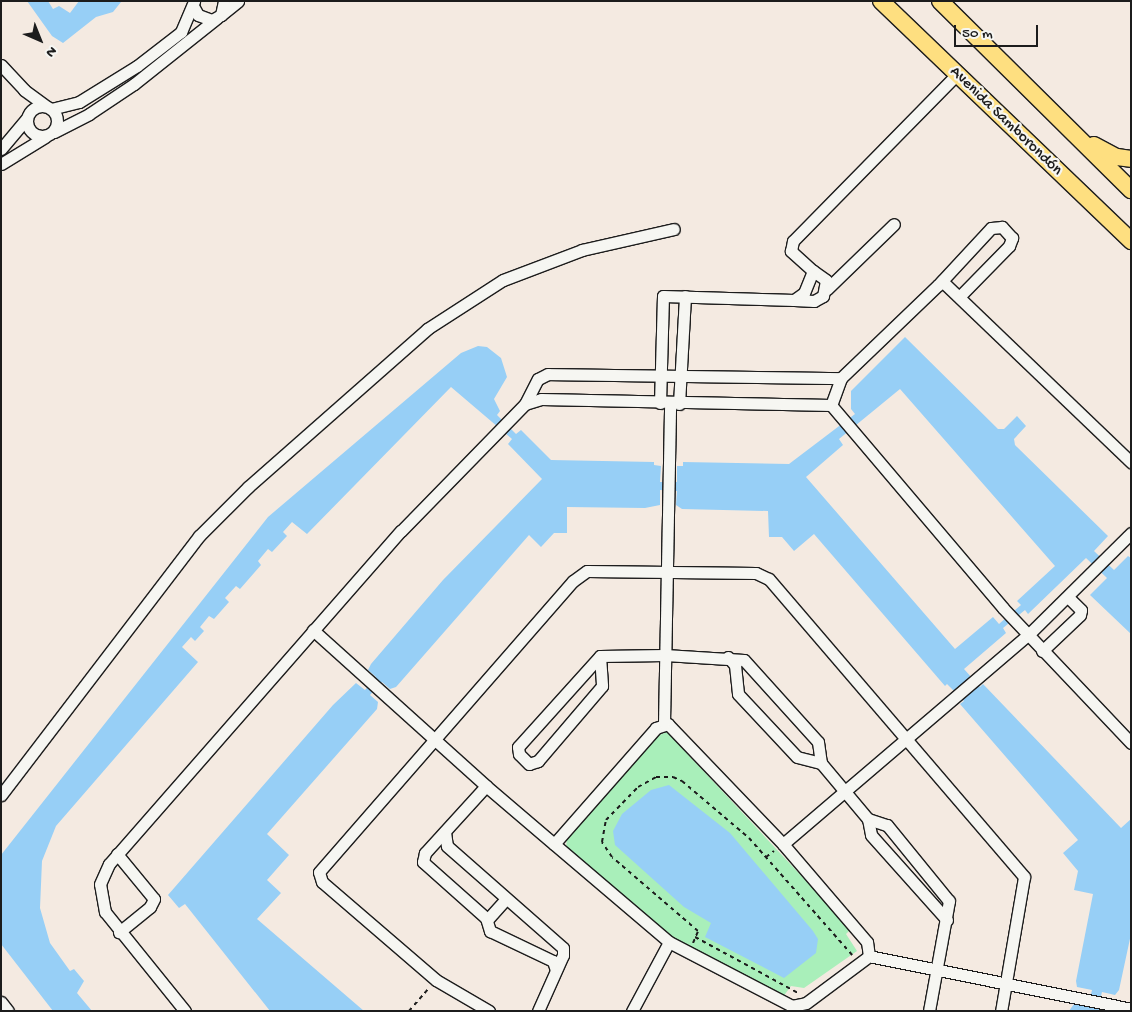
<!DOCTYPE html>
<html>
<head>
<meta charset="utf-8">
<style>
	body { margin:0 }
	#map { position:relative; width:1132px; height:1012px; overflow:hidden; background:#f4eae1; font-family:"Gochi Hand",sans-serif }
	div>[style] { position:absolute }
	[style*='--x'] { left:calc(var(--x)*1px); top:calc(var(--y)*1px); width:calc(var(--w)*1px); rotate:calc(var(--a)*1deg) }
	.green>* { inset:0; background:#a9efba }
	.water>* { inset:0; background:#97cff6 }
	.path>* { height:2px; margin-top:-1px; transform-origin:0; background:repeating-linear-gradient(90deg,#1c1c1c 0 4px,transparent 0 8px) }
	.roads { filter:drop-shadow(1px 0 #1c1c1c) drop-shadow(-1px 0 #1c1c1c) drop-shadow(0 1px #1c1c1c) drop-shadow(0 -1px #1c1c1c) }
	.minor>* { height:11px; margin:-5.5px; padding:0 5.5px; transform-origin:5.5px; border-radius:5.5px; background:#f6f6f2 }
	.minor>.ring { margin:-5.5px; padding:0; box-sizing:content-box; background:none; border:11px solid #f6f6f2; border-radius:50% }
	.highway>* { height:16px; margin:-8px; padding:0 8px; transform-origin:8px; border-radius:8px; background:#fedf80 }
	span { translate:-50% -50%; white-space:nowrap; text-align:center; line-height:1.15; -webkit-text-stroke:4.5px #f6f6f2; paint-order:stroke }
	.street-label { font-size:16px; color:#1c1c1c }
	.frame { position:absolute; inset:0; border:2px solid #1c1c1c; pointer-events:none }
	.north { position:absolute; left:15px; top:15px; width:50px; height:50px; -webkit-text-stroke:4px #f6f6f2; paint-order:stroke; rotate:136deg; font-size:14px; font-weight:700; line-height:20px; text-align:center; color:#1c1c1c }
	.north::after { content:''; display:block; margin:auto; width:18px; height:22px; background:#1c1c1c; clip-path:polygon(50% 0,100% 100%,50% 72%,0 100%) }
	.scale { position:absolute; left:954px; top:25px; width:84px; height:22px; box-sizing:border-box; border:2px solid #1c1c1c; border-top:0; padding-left:6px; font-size:15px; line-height:18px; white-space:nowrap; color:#1c1c1c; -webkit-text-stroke:4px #f6f6f2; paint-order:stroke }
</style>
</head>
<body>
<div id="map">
	<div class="green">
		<div style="clip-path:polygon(667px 732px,851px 929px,846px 934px,857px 951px,804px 988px,791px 986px,783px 997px,682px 943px,660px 930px,566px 847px,567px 839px,656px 736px)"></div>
	</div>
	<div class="water">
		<div style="clip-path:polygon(27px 1px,48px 1px,53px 9px,59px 6px,70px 13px,79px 1px,121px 2px,113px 12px,96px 17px,63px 43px,52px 36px)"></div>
		<div style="clip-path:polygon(evenodd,905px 337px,998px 429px,1004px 429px,1017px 416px,1026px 426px,1014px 439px,1015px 445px,1108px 536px,1094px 551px,1114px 570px,1128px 556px,1131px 558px,1131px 634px,1090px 595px,1107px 578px,1086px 558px,1028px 614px,1025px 610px,1003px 628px,1006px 633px,964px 669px,980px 687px,983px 684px,1121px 828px,1131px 819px,1131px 934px,1119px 990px,1115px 995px,1102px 992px,1098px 1008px,1111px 1011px,1069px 1011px,1074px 1004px,1088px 1007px,1092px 990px,1077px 987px,1076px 981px,1093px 894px,1074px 890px,1078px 871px,1063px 853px,1078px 840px,960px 704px,964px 701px,947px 684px,945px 686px,814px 534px,794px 551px,782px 537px,769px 537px,768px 511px,682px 509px,676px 505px,677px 491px,660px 490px,660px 505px,645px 508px,567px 507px,567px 533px,554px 533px,541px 547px,529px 535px,396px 687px,390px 689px,382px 682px,370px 695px,378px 702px,377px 709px,267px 834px,289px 855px,267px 880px,281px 893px,257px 919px,364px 1011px,270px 1011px,185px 904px,179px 908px,168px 895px,333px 705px,356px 683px,365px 690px,376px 677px,368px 670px,371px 664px,443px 580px,542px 479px,508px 444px,512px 439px,451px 387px,307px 534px,292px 522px,283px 532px,287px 536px,272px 552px,268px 549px,258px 561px,261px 565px,240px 589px,236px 586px,225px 598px,229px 602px,214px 619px,209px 616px,200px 627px,204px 631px,195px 641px,191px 637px,182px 647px,198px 662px,56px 826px,42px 861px,40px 908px,50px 943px,70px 971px,74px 969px,84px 981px,77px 993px,92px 1011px,53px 1011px,1px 944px,1px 855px,268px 517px,461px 353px,478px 346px,487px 347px,501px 358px,507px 377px,494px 399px,500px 411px,497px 415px,516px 434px,521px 430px,551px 460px,654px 462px,654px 465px,661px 466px,660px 482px,677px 482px,677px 466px,683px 466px,683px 462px,789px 464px,855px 414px,851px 409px,851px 391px,905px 337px,900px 389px,1055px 566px,1017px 601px,1021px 605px,999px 624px,993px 617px,955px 649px,806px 477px,843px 445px,839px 439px,900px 389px)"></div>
		<div style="clip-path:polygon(669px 785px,730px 833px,813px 931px,818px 939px,816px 953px,784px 978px,705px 937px,711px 923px,684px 907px,615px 845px,613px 831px,622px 814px,651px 790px)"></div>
	</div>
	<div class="path">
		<div style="--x:766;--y:857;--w:10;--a:-37"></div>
		<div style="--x:695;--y:937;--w:117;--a:28.5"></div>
		<div style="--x:693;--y:943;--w:13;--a:-67"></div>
		<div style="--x:698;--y:931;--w:113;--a:-139.3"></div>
		<div style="--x:612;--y:857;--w:18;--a:-124"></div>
		<div style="--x:602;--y:842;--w:22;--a:-80"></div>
		<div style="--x:606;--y:820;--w:46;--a:-45.9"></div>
		<div style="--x:638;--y:787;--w:21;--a:-29"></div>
		<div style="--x:656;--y:777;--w:17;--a:0"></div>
		<div style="--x:673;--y:777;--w:10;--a:24"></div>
		<div style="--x:682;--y:781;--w:88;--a:40.4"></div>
		<div style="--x:749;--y:838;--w:156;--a:48.6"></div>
		<div style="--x:409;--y:1011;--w:30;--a:-49"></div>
	</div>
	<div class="roads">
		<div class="minor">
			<div style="--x:193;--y:6;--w:10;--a:61"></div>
			<div style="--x:198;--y:15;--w:15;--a:20"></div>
			<div style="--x:212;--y:20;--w:10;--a:-29"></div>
			<div style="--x:221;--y:15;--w:14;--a:-78"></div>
			<div style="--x:221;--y:15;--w:22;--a:-39"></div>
			<div style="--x:1;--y:65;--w:34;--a:47"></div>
			<div style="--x:24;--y:90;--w:27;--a:36"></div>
			<div class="ring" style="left:27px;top:106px;width:19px;height:19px"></div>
			<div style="--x:51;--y:109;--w:29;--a:-14"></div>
			<div style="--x:79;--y:102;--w:68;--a:-31.8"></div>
			<div style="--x:137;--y:66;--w:56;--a:-37.7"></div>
			<div style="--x:181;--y:32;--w:34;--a:-67"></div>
			<div style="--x:54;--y:132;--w:39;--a:-27"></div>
			<div style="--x:89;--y:114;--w:54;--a:-33.7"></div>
			<div style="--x:134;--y:84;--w:106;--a:-38.5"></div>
			<div style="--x:1;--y:149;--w:40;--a:-50"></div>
			<div style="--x:1;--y:164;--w:52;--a:-31.5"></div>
			<div style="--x:942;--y:281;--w:262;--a:43.8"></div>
			<div style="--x:827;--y:289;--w:93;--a:-44.1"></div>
			<div style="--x:960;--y:296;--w:70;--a:-45.6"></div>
			<div style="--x:1009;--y:246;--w:9;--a:-69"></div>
			<div style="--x:1012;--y:238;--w:15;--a:-132"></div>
			<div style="--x:1002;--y:227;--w:11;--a:175"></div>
			<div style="--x:991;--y:228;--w:78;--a:132.9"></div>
			<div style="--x:938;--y:285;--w:134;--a:136.2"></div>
			<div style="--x:841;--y:378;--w:29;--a:110"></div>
			<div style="--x:831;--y:405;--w:266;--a:49.7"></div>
			<div style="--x:1003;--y:608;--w:186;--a:46.5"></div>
			<div style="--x:794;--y:300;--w:20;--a:3"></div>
			<div style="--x:814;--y:301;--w:10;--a:-29"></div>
			<div style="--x:823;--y:296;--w:16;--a:-79"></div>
			<div style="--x:826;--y:280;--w:16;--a:-145"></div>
			<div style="--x:660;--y:403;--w:107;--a:-88.4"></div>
			<div style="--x:663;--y:296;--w:131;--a:1.7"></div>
			<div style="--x:794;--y:300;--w:12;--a:-35"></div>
			<div style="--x:804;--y:293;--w:24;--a:-68"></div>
			<div style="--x:813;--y:271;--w:30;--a:-138"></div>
			<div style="--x:791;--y:251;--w:10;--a:-79"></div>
			<div style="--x:793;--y:241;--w:233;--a:-45.5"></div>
			<div style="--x:525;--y:404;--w:17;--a:-17"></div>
			<div style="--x:541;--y:399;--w:290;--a:1.2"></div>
			<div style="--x:679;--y:404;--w:108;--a:-86.8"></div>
			<div style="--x:313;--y:630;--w:233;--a:42"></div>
			<div style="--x:486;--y:786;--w:89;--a:40.5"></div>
			<div style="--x:554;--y:844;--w:151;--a:40.4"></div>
			<div style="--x:669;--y:942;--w:139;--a:27.5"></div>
			<div style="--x:792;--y:1006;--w:14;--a:-12"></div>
			<div style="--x:806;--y:1003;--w:79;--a:-36.7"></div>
			<div style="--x:869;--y:956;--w:14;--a:-98"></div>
			<div style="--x:867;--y:942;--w:129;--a:-130.6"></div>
			<div style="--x:783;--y:844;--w:166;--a:-133.8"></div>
			<div style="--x:668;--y:724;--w:13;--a:162"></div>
			<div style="--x:656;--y:728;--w:154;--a:131.3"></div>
			<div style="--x:1042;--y:651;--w:52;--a:-43.5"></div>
			<div style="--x:1080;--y:615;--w:5;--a:-79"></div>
			<div style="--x:1081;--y:610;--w:18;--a:-135"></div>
			<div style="--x:600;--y:656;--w:30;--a:86"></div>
			<div style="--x:602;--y:686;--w:99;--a:130.5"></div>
			<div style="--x:538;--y:761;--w:9;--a:162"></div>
			<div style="--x:529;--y:764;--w:14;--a:-135"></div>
			<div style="--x:519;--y:754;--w:7;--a:-98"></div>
			<div style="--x:518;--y:747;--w:122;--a:-48"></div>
			<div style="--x:600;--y:656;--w:65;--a:-0.9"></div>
			<div style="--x:665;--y:655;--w:79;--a:3.6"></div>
			<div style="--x:744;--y:660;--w:110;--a:47.9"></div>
			<div style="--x:818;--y:742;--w:21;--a:82"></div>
			<div style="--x:821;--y:763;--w:73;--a:50"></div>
			<div style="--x:868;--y:819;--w:16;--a:79"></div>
			<div style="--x:871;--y:835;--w:114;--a:48.2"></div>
			<div style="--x:728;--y:657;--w:11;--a:49"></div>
			<div style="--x:735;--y:665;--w:29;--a:84"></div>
			<div style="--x:738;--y:694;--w:86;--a:46.9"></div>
			<div style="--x:797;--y:757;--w:25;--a:14"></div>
			<div style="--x:664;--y:723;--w:319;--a:-88.9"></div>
			<div style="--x:486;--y:786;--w:91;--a:132.3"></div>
			<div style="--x:425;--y:853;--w:9;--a:103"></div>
			<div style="--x:423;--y:862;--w:84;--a:41.6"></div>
			<div style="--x:486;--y:918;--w:14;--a:73"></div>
			<div style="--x:490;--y:931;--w:70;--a:25.5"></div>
			<div style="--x:553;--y:961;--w:9;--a:72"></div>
			<div style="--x:1;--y:795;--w:326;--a:-52.6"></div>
			<div style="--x:199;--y:536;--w:69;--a:-45"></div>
			<div style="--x:248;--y:487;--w:239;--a:-41.4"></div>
			<div style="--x:427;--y:329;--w:90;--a:-32.8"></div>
			<div style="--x:503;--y:280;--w:85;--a:-20.8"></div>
			<div style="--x:582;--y:250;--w:94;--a:-12.9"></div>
			<div style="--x:868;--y:819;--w:20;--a:18"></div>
			<div style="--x:887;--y:825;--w:98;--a:50.8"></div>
			<div style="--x:949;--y:901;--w:112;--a:100.3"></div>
			<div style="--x:445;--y:832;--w:14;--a:82"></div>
			<div style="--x:447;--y:846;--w:154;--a:41.3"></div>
			<div style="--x:563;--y:948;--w:7;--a:90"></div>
			<div style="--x:563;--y:955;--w:61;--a:114.1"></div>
			<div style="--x:783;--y:844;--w:322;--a:-40.5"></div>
			<div style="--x:1028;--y:635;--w:145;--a:-44.7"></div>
			<div style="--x:117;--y:854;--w:58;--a:50.6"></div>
			<div style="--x:154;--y:899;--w:9;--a:117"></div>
			<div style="--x:150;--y:907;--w:40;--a:141"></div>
			<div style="--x:487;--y:920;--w:25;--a:-48"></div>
			<div style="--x:869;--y:956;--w:267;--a:11.4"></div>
			<div style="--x:1;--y:1002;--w:11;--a:52"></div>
			<div style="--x:185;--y:1011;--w:127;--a:-128.9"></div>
			<div style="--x:105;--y:912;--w:28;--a:-100"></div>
			<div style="--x:100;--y:884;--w:22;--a:-66"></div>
			<div style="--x:109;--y:864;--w:443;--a:-48.8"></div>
			<div style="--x:401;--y:531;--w:177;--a:-45.7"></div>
			<div style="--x:525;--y:404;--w:28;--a:-63"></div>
			<div style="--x:538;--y:379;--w:11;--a:-27"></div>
			<div style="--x:548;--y:374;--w:293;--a:0.8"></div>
			<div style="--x:489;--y:1011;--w:61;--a:-149.7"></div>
			<div style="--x:436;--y:980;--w:150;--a:-139.3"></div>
			<div style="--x:322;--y:882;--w:10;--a:-107"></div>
			<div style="--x:319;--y:872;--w:386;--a:-48.9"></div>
			<div style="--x:573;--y:581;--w:17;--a:-36"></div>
			<div style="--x:587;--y:571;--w:169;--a:0.7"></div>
			<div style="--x:756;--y:573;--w:14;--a:25"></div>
			<div style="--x:769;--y:579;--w:392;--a:49.4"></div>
			<div style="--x:1024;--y:877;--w:136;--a:99.7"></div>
			<div style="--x:632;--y:1011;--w:78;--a:-61.8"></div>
		</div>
		<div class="highway">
			<div style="--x:881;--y:1;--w:347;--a:43.8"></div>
			<div style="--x:940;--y:1;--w:269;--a:44.7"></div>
			<div style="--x:1094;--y:145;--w:26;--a:28"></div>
			<div style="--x:1117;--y:157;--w:14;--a:8"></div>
		</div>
	</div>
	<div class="street-label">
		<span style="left:1005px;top:122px;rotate:44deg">Avenida Samborondón</span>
	</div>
	<div class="frame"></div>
	<div class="north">N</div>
	<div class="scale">50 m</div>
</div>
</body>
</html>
